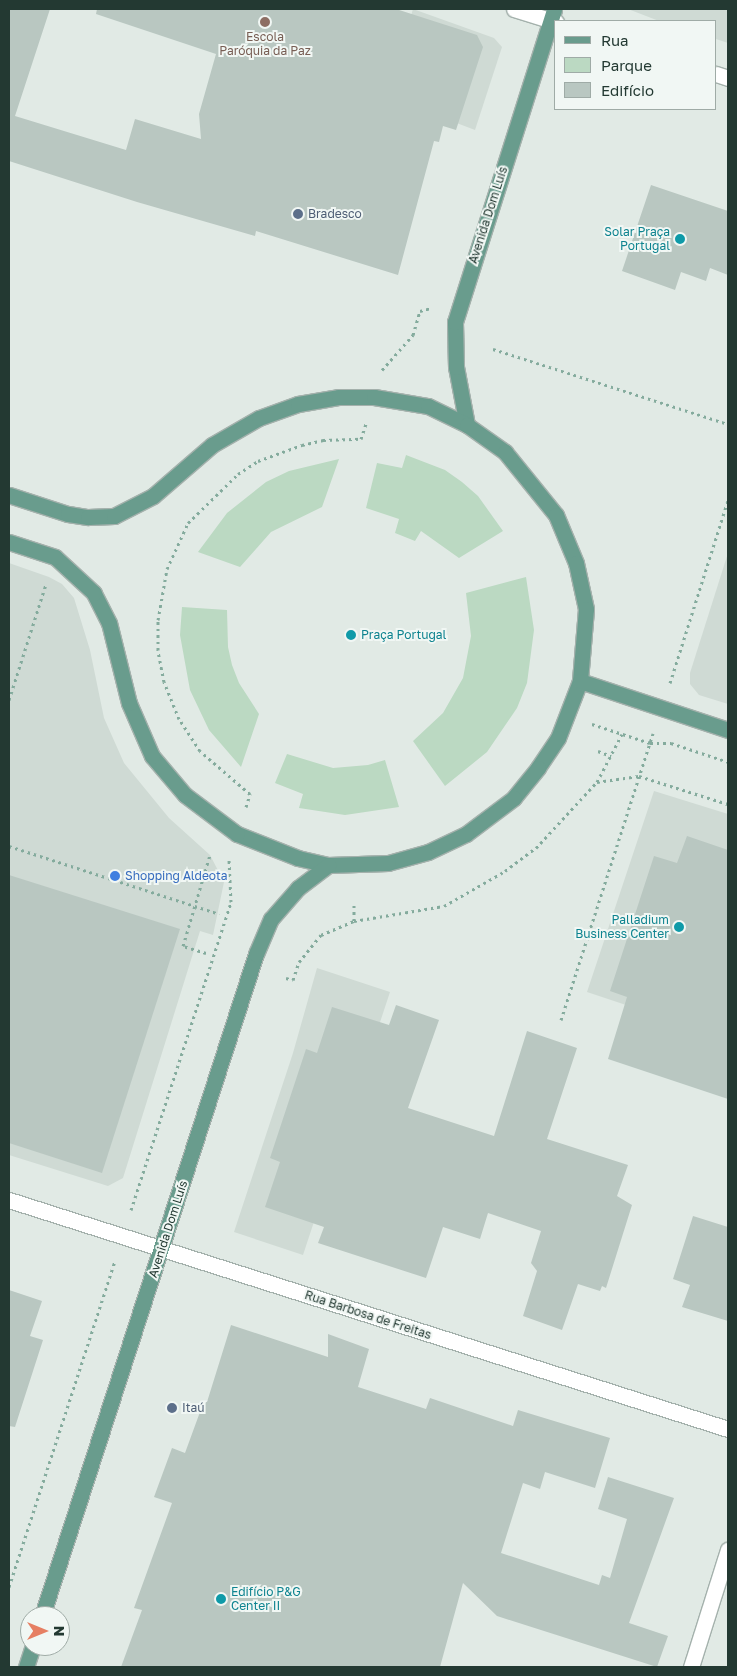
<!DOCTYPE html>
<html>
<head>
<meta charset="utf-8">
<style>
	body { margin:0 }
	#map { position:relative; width:737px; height:1676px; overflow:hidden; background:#e1eae5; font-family:"Golos Text",sans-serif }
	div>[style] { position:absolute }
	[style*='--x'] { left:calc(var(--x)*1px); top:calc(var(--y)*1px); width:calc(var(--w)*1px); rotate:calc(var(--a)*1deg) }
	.built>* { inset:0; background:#cfdad4 }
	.green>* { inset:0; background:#bbd9c2 }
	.building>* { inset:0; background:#b9c7c1 }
	.path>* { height:3px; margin-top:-1.5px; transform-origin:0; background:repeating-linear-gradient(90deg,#84ab9d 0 2.5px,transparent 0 6.5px) }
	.roads { filter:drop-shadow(1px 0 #a4b1ac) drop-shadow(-1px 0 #a4b1ac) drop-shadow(0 1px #a4b1ac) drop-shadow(0 -1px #a4b1ac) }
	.street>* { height:15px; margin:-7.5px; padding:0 7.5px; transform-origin:7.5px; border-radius:7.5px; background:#fff }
	.primary>* { height:15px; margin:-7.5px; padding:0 7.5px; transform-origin:7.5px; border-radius:7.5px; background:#699c8d }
	.dots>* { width:14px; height:14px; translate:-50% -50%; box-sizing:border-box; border:2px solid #f1f7f4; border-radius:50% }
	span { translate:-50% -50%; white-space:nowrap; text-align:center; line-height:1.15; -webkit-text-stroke:4px #f1f7f4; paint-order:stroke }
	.education-label { font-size:12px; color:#785e54 }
	.service-label { font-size:12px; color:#4e5e75 }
	.left { translate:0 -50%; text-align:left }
	.street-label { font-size:12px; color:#233932 }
	.culture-label { font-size:12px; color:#0d838f }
	.right { translate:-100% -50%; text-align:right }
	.shop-label { font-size:12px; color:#366cbe }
	.frame { position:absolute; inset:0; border:10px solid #233932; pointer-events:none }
	.legend { position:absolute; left:554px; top:20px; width:162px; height:90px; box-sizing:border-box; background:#f1f7f4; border:1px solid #9faba6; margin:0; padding:6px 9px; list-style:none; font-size:15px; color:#233932 }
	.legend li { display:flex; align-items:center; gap:10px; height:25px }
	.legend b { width:25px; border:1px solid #9faba6 }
	.north { position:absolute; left:20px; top:1606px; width:50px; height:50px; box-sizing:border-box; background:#f1f7f4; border:1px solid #9faba6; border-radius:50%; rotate:90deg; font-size:14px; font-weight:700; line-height:20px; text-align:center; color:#233932 }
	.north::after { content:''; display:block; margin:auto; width:18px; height:22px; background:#e67f63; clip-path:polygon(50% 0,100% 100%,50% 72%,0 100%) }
</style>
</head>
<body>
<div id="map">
	<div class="built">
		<div style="clip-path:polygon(413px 9px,494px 38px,502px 47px,475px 130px,433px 114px,400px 52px)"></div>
		<div style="clip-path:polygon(628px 9px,728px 9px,728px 43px,716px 39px,716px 21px,659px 21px)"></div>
		<div style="clip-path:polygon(728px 553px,728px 704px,699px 695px,690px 684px,690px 673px)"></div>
		<div style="clip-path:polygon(9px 563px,49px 577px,62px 584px,74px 598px,90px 650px,104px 718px,124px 763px,169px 818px,210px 855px,224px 882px,213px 935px,200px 931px,123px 1178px,108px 1186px,9px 1155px)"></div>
		<div style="clip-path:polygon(654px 791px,728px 814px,728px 1039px,587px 992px)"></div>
		<div style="clip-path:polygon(317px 968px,390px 992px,303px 1255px,234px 1232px,293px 1053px)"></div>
	</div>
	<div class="green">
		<div style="clip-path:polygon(406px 455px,445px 470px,462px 482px,478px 496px,503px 531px,459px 558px,421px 531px,415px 541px,395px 533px,399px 519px,366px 508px,377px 463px,402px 468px)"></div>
		<div style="clip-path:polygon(339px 459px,322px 507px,271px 532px,240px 567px,198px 552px,227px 513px,266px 482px,289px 471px)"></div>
		<div style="clip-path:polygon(526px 577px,534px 630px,527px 683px,517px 708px,487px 752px,445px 786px,413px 741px,443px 713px,463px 678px,471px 636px,466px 593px)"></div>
		<div style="clip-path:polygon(182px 607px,227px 610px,228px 647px,232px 665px,239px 683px,259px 714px,241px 767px,209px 730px,190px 690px,180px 635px)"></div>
		<div style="clip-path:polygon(287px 754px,333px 768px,368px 765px,385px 760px,399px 807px,345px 815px,299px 808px,303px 794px,275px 783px)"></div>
	</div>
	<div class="building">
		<div style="clip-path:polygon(9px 9px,50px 9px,15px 116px,126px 150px,135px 119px,201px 139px,199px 114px,216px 54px,96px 14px,97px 9px,396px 9px,477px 35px,483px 47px,456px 130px,443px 126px,439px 142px,434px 141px,398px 275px,256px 231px,255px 236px,137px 202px,9px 161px)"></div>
		<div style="clip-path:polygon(651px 185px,728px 211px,728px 275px,710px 268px,706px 281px,681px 272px,675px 290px,622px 271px)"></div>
		<div style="clip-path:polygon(687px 836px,728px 850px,728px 1099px,608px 1059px,627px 997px,610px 991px,654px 856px,677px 863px)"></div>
		<div style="clip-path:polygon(9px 875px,180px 929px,102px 1173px,9px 1143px)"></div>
		<div style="clip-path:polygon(396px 1005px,439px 1020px,408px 1108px,494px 1136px,527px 1031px,577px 1048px,547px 1139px,628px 1165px,617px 1196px,632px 1205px,606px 1288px,602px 1286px,600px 1291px,578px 1284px,562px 1330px,523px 1316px,537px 1271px,531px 1263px,541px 1231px,488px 1213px,480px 1239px,443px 1227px,426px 1278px,318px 1243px,324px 1227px,265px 1207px,280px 1162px,270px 1158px,306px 1049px,317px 1053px,332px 1007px,389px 1025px)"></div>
		<div style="clip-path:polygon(693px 1216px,728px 1227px,728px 1321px,682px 1307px,690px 1285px,673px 1279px)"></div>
		<div style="clip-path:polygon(9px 1290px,42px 1301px,30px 1336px,43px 1340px,15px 1427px,9px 1426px)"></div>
		<div style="clip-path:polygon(231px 1325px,328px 1357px,328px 1334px,369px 1349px,358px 1387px,426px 1409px,430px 1398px,513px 1426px,518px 1410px,610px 1438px,595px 1488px,545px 1472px,540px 1489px,523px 1483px,501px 1553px,599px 1585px,602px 1575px,610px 1578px,627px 1519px,598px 1509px,608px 1477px,674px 1498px,629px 1623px,668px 1636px,657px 1667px,497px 1616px,463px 1583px,440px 1667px,121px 1667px,142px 1610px,134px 1608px,172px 1503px,154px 1497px,172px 1448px,185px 1453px,204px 1401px,207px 1402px)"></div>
	</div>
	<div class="path">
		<div style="--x:493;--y:349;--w:247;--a:17.7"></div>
		<div style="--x:382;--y:370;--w:47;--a:-48.5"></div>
		<div style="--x:413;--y:335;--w:25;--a:-74"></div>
		<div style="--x:420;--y:311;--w:11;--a:-15"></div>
		<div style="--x:670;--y:683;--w:192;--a:-72.4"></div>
		<div style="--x:9;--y:700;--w:122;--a:-72.3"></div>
		<div style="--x:592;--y:724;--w:61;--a:18.1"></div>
		<div style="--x:650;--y:743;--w:21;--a:0"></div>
		<div style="--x:671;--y:743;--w:60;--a:18.4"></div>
		<div style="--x:598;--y:751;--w:14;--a:21"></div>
		<div style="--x:597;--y:782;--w:42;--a:-8.1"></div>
		<div style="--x:639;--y:776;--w:93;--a:17.5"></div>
		<div style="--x:246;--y:807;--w:14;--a:-73"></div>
		<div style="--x:250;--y:794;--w:66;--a:-139.3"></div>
		<div style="--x:200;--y:751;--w:38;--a:-123"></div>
		<div style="--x:179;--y:719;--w:40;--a:-112"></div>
		<div style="--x:164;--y:682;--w:33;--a:-101"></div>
		<div style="--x:158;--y:650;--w:30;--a:-90"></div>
		<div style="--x:158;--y:620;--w:52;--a:-80"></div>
		<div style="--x:167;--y:569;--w:51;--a:-65.5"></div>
		<div style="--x:188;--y:523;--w:70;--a:-44.4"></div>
		<div style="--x:238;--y:474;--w:24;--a:-33"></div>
		<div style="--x:258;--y:461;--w:47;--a:-20"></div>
		<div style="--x:302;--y:445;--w:22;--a:-13"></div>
		<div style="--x:323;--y:440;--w:38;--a:-2"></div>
		<div style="--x:361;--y:439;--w:16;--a:-72"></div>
		<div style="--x:9;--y:846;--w:221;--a:17.9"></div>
		<div style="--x:354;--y:921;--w:91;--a:-9.5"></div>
		<div style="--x:444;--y:906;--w:70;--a:-29.8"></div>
		<div style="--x:505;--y:871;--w:39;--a:-37"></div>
		<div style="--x:536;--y:848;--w:90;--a:-47.3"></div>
		<div style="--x:597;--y:782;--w:54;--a:-62.5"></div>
		<div style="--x:206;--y:953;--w:24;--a:-163"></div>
		<div style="--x:183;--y:946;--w:95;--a:-73.5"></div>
		<div style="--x:286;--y:978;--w:7;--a:16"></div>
		<div style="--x:293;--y:980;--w:19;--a:-72"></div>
		<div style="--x:299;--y:962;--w:35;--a:-51"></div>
		<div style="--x:321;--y:935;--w:36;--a:-23"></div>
		<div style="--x:354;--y:921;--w:17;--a:-90"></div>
		<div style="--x:561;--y:1020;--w:301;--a:-72.2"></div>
		<div style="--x:131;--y:1210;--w:324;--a:-72"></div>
		<div style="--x:231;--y:902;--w:42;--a:-92.7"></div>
		<div style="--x:9;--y:1587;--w:343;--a:-72"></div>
	</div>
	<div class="roads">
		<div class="street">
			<div style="--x:514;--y:9;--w:44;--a:17.2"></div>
			<div style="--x:716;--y:74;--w:13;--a:18"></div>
			<div style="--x:9;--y:1200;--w:755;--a:17.67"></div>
			<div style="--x:691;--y:1667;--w:123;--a:-72.5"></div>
		</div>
		<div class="primary">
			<div style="--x:467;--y:425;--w:59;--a:-100.7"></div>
			<div style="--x:456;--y:367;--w:45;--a:-91.3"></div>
			<div style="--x:455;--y:322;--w:328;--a:-72.4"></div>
			<div style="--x:9;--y:495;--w:62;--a:17.9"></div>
			<div style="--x:68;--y:514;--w:20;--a:9"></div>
			<div style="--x:88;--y:517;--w:26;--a:-2"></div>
			<div style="--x:114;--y:516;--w:44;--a:-27.1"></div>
			<div style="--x:153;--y:496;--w:78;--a:-40.8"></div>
			<div style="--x:212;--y:445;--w:54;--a:-29.9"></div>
			<div style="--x:259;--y:418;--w:41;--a:-19.7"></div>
			<div style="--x:298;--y:404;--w:42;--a:-9.7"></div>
			<div style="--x:339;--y:397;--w:35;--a:0"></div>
			<div style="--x:374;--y:397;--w:55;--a:9.5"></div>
			<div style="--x:428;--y:406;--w:43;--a:26"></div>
			<div style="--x:467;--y:425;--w:47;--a:35.4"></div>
			<div style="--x:505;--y:452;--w:81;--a:51"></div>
			<div style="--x:556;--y:515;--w:52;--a:67.4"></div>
			<div style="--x:576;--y:563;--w:47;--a:77.7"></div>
			<div style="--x:586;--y:609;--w:72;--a:94.8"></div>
			<div style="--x:580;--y:681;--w:61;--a:111.1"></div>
			<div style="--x:558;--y:738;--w:36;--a:124"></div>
			<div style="--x:538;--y:768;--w:38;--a:129"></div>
			<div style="--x:514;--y:798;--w:60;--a:143.1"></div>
			<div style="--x:466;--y:834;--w:42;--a:154.7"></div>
			<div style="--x:428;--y:852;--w:41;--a:164.6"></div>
			<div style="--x:388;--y:863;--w:60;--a:178.1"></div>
			<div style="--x:328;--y:865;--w:31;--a:-167"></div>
			<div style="--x:298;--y:858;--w:66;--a:-158.5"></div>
			<div style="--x:237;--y:834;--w:65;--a:-143.1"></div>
			<div style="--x:185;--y:795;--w:51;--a:-130.2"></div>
			<div style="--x:152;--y:756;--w:58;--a:-113.5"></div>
			<div style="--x:129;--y:703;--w:82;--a:-104"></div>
			<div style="--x:109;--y:623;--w:34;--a:-117"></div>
			<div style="--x:94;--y:593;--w:53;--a:-137.3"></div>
			<div style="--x:55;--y:557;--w:48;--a:-161.9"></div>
			<div style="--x:580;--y:681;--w:156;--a:18.3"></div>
			<div style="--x:42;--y:1616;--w:696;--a:-72.09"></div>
			<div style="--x:256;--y:954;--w:38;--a:-67"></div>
			<div style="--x:271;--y:919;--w:41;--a:-48.9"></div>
			<div style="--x:298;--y:888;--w:38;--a:-37"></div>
			<div style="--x:26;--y:1667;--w:22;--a:-72"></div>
		</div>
	</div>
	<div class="dots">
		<div style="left:265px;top:22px;background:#8d6e63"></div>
		<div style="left:298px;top:214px;background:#5c6f8a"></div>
		<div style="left:680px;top:239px;background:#0f9aa8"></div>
		<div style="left:351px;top:635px;background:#0f9aa8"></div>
		<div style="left:115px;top:876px;background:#3f7fe0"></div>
		<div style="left:679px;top:927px;background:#0f9aa8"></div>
		<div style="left:172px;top:1408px;background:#5c6f8a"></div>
		<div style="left:221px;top:1599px;background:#0f9aa8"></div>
	</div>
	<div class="education-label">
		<span style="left:265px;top:44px">Escola<br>Paróquia da Paz</span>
	</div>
	<div class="service-label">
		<span class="left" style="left:308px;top:214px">Bradesco</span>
		<span class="left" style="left:182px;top:1408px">Itaú</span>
	</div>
	<div class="street-label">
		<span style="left:488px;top:215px;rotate:-72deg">Avenida Dom Luís</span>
		<span style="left:168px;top:1229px;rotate:-72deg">Avenida Dom Luís</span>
		<span style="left:368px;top:1315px;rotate:18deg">Rua Barbosa de Freitas</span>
	</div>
	<div class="culture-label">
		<span class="right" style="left:670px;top:239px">Solar Praça<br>Portugal</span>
		<span class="left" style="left:361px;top:635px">Praça Portugal</span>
		<span class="right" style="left:669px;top:927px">Palladium<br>Business Center</span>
		<span class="left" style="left:231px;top:1599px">Edifício P&amp;G<br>Center II</span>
	</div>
	<div class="shop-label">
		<span class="left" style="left:125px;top:876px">Shopping Aldeota</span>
	</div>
	<div class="frame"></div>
	<ul class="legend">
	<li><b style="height:6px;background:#699c8d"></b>Rua</li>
	<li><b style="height:14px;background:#bbd9c2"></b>Parque</li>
	<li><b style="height:14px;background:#b9c7c1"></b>Edifício</li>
	</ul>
	<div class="north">N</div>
</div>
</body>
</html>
